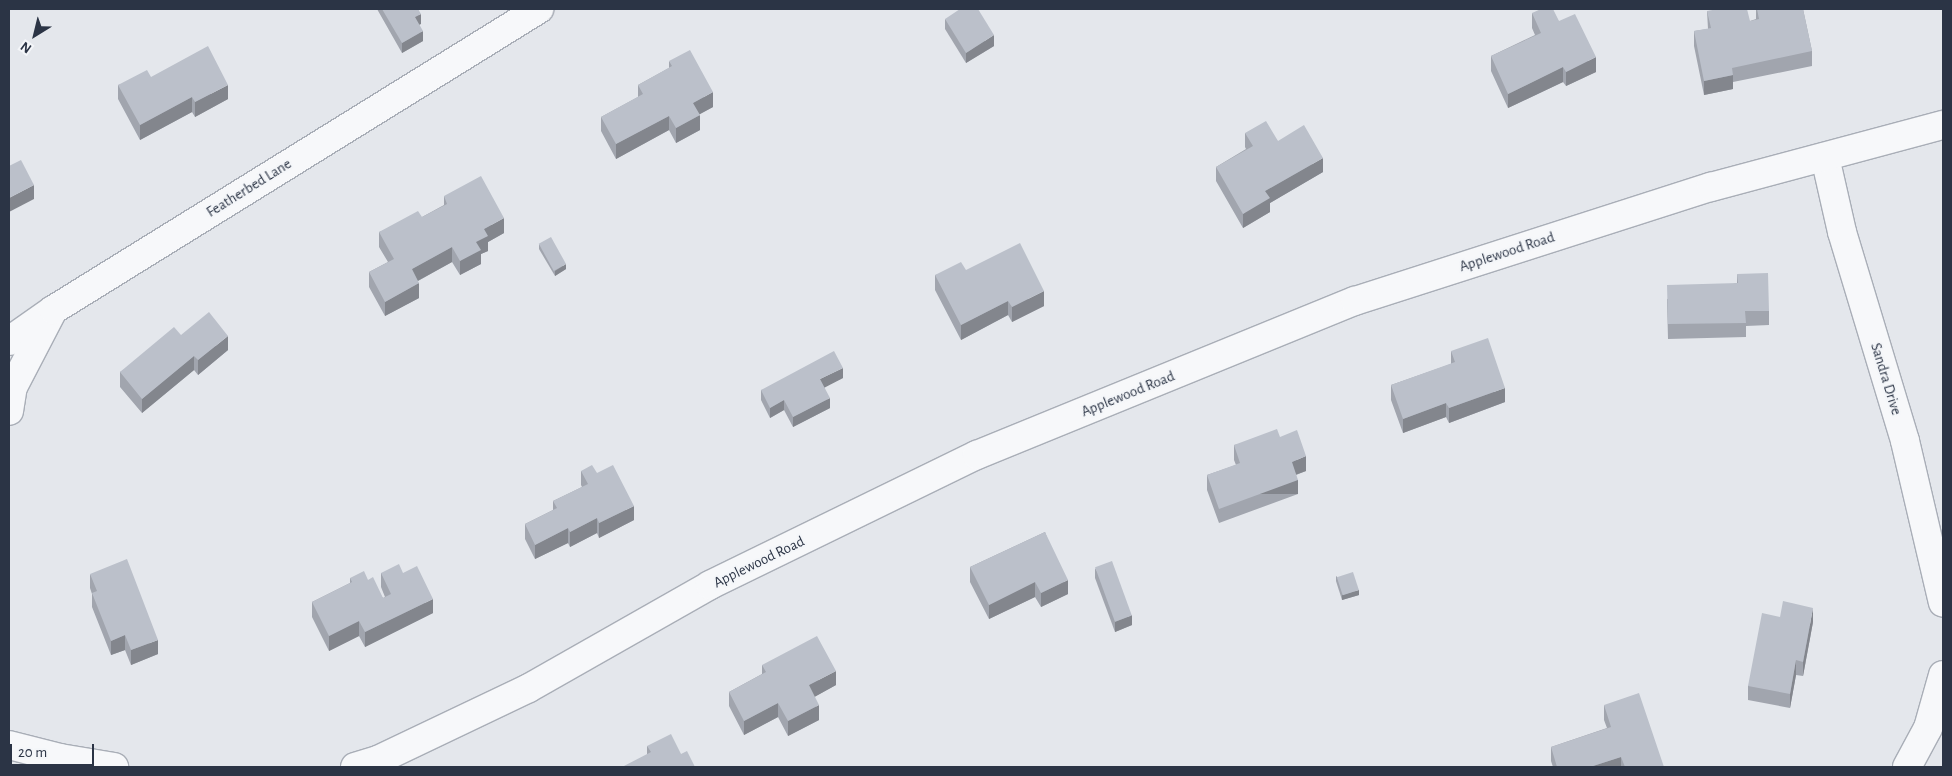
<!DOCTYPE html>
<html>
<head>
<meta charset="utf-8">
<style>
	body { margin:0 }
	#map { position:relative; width:1952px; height:776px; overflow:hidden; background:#e4e7ec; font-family:"Alegreya Sans",sans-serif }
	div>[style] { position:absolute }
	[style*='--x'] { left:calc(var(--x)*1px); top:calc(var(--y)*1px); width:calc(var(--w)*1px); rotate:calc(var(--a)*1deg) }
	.roads { filter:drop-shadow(1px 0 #a9aeb7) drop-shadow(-1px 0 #a9aeb7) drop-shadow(0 1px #a9aeb7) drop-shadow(0 -1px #a9aeb7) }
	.minor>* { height:28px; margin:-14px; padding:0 14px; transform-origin:14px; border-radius:14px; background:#f7f8fa }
	.tertiary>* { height:28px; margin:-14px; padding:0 14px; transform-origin:14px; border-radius:14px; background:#f7f8fa }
	.wall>* { inset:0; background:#a1a5ae }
	.shaded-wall>* { inset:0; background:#83868d; transform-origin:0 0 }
	.building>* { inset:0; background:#bbc0ca; transform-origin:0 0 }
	span { translate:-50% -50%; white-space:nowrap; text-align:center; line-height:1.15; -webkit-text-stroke:4px #f4f6f9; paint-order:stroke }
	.street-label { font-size:15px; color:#2b3445 }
	.frame { position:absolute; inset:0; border:10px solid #2b3445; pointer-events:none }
	.north { position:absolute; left:10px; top:10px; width:50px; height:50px; -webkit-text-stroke:4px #f4f6f9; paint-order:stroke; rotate:216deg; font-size:14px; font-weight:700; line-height:20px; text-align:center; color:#2b3445 }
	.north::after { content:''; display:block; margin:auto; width:18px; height:22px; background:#2b3445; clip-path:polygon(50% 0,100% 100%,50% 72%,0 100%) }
	.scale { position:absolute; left:10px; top:744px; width:84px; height:22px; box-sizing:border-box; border:2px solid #2b3445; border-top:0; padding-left:6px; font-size:15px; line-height:18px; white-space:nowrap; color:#2b3445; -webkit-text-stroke:4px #f4f6f9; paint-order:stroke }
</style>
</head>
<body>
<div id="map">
	<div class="roads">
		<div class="minor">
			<div style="--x:1825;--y:157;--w:77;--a:77.2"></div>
			<div style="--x:1842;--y:232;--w:218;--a:73.2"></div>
			<div style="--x:1905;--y:441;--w:166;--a:76.8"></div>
			<div style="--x:9;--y:341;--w:54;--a:-35.2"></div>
			<div style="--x:9;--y:745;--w:53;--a:14.3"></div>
			<div style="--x:60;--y:758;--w:55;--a:9.5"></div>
			<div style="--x:355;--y:767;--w:24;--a:-17"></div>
			<div style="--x:378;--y:760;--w:167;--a:-25.5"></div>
			<div style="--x:529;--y:688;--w:208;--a:-29.6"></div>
			<div style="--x:710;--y:585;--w:297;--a:-26"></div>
			<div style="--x:977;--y:455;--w:408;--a:-22.2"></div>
			<div style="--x:1355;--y:301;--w:374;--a:-17.8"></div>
			<div style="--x:1711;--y:187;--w:240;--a:-15"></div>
			<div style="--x:1907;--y:767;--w:44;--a:-61.7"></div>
			<div style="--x:1928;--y:728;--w:55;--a:-74.2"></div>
		</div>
		<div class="tertiary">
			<div style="--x:9;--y:411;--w:24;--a:-81"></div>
			<div style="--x:13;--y:387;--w:87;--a:-62.5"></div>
			<div style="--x:53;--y:310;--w:572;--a:-31.77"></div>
		</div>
	</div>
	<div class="wall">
		<div style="clip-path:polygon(377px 9px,418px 9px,421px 24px,419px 24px,423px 41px,402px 53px)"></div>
		<div style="clip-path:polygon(1756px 9px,1803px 9px,1812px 51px,1812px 66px,1733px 82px,1733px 89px,1704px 95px,1694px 46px,1694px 31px,1708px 29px,1707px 11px,1750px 21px,1756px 19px)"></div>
		<div style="clip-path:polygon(1532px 13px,1559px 21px,1596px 72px,1566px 86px,1563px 82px,1508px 108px,1491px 71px,1491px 56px,1535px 35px,1532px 28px)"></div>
		<div style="clip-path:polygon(945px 19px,994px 46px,966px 63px,945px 29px)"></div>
		<div style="clip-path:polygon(669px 61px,713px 107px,699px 114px,700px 130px,676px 143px,669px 130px,616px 159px,601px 131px,601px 117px,638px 97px,638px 85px,669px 68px)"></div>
		<div style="clip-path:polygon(151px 77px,228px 99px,195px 117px,192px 112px,140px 140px,118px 99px,118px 85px)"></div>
		<div style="clip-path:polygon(1245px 133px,1278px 141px,1323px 172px,1270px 203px,1270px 212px,1243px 228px,1216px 181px,1216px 167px,1246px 149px,1245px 147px)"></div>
		<div style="clip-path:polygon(444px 196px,504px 233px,488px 242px,488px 251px,481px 254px,481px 264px,460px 275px,452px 262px,418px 281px,419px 298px,385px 316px,369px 287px,369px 272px,388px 262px,379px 247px,379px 232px,422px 217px,444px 205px)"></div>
		<div style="clip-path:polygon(539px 244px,566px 269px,555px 276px,539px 249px)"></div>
		<div style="clip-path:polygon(966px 270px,1044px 306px,1012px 322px,1008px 315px,961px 340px,935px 290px,935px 275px)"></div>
		<div style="clip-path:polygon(1737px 274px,1769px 311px,1769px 325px,1746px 326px,1746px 337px,1668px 339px,1667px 299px,1737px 283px)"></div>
		<div style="clip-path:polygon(181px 335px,228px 350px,198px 375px,194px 370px,142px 413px,120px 387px,120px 372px)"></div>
		<div style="clip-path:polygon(1451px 351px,1505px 402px,1449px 423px,1446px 417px,1403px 433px,1391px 400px,1391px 385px,1451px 364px)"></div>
		<div style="clip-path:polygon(843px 378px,824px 387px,830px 408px,793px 427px,784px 410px,770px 418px,761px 400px,761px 390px)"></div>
		<div style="clip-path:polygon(1280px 437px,1306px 471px,1296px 475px,1298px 494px,1219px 523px,1207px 490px,1207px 475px,1236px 465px,1234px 460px,1234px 445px)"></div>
		<div style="clip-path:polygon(581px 471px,597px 473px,634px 520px,599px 538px,597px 533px,570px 547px,568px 543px,535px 559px,525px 539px,525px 524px,553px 510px,553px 501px,582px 487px,581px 485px)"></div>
		<div style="clip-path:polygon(1045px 532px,1068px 594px,1041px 607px,1035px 597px,989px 619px,970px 582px,970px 567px)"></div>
		<div style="clip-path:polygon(1095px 568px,1132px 625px,1115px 632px,1095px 578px)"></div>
		<div style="clip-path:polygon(381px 573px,403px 573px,433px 613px,365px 647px,359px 636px,329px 651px,312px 617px,312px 602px,350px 583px,350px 578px,368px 580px,383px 598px,385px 597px,381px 587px)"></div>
		<div style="clip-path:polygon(90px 574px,158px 654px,131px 665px,125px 650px,111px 655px,92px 607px,92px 594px,90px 588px)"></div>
		<div style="clip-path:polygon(1336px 576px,1359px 595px,1342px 600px,1336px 581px)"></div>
		<div style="clip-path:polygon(1813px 622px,1803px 676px,1796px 675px,1790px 708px,1748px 700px,1748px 686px)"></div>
		<div style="clip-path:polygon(762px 665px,836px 685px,814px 697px,819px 720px,788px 736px,778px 717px,744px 735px,729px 706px,729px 692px,762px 674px)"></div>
		<div style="clip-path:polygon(1604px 705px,1664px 767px,1553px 767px,1551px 761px,1551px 747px,1607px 728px,1604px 720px)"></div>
		<div style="clip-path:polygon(647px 746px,681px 754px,647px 754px)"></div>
	</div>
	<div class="shaded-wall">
		<div style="clip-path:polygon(421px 14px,421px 24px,415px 27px,415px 17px)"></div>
		<div style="clip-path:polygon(423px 31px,423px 41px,402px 53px,402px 43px)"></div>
		<div style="clip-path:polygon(994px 35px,994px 46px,966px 63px,966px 53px)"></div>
		<div style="clip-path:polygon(1596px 57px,1596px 72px,1566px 86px,1566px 72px)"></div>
		<div style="clip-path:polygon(1563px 67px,1563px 82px,1508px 108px,1508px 94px)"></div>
		<div style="clip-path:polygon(1733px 75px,1733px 89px,1704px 95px,1704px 81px)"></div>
		<div style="clip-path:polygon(228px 85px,228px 99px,195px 117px,195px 102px)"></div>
		<div style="clip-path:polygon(713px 92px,713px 107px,693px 118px,693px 103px)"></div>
		<div style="clip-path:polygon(192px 97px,192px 112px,140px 140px,140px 125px)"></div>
		<div style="clip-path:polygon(700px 115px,700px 130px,676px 143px,676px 128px)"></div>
		<div style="clip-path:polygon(669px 116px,669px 130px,616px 159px,616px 144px)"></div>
		<div style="clip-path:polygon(1323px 158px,1323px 172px,1270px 203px,1270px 212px,1243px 228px,1243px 214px,1265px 191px)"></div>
		<div style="clip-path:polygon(34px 185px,34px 199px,9px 212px,9px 198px)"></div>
		<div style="clip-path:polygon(504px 218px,504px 233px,488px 242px,488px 251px,481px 254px,481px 264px,460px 275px,460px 261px,476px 242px,484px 229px)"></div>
		<div style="clip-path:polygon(452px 247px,452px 262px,412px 284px,412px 269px)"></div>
		<div style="clip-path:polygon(566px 264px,566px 269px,555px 276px,555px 271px)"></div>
		<div style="clip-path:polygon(419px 283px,419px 298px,385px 316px,385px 302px)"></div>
		<div style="clip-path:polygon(1044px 291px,1044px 306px,1012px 322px,1012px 307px)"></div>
		<div style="clip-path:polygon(1008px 301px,1008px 315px,961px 340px,961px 325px)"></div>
		<div style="clip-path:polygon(228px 336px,228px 350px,198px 375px,198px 360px)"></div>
		<div style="clip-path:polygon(194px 356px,194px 370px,142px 413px,142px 399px)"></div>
		<div style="clip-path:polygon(843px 368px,843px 378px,820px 390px,820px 379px)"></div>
		<div style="clip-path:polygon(1505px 388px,1505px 402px,1449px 423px,1449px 408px)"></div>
		<div style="clip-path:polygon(830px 398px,830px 408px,793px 427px,793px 417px)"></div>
		<div style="clip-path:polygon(784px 400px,784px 410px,770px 418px,770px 408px)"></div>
		<div style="clip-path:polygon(1446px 403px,1446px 417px,1403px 433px,1403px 419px)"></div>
		<div style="clip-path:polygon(1306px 456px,1306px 471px,1292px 476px,1292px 462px)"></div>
		<div style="left:1298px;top:480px;width:14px;height:84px;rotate:90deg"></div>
		<div style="clip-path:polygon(634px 506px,634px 520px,599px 538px,599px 523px)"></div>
		<div style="clip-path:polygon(597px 518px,597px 533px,570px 547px,570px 532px)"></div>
		<div style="clip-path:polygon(568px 528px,568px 543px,535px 559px,535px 545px)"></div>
		<div style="clip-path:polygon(1068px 580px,1068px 594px,1041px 607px,1041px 593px)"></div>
		<div style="clip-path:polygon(1035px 582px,1035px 597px,989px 619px,989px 605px)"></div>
		<div style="clip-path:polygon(1359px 590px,1359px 595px,1342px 600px,1342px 595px)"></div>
		<div style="clip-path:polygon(433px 599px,433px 613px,365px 647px,365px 632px)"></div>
		<div style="clip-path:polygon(1813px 608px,1813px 622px,1803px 676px,1803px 662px)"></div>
		<div style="clip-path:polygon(1132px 615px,1132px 625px,1115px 632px,1115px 622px)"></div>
		<div style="clip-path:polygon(359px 621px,359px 636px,329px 651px,329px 636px)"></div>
		<div style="clip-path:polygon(125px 635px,125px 650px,111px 655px,111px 641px)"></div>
		<div style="clip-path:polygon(158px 640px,158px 654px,131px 665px,131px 650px)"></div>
		<div style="clip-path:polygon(1796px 660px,1796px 675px,1790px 708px,1790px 694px)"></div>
		<div style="clip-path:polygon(836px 671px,836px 685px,809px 700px,809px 685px)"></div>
		<div style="clip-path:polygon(778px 703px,778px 717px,744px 735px,744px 721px)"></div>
		<div style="clip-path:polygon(819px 705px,819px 720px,788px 736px,788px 721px)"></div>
		<div style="clip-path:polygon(1621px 757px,1621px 767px,1590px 767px)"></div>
	</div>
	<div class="building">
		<div style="clip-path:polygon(382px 9px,418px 9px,421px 14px,415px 17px,423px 31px,402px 43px)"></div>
		<div style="clip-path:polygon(960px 9px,978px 9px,994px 35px,966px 53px,945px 19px)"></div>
		<div style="clip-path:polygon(1541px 9px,1553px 9px,1559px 21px,1575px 14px,1596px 57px,1566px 72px,1563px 67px,1508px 94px,1491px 56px,1541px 33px,1532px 13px)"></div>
		<div style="clip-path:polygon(1718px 9px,1747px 9px,1750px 21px,1759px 19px,1757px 9px,1803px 9px,1812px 51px,1732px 68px,1733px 75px,1704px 81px,1694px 31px,1711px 28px,1707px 11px)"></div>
		<div style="clip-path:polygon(208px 46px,228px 85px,195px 102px,192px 97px,140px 125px,118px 85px,147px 70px,151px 77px)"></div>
		<div style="clip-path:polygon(690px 50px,713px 92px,693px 103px,700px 115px,676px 128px,669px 116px,616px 144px,601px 117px,643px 94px,638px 85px,672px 66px,669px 61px)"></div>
		<div style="clip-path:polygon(1266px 121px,1278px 141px,1304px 125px,1323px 158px,1265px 191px,1270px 198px,1243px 214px,1216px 167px,1253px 146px,1245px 133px)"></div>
		<div style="clip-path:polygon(21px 160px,34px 185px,9px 198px,9px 166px)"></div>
		<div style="clip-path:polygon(481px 176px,504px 218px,484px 229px,488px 236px,476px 242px,481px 250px,460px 261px,452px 247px,412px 269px,419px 283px,385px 302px,369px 272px,394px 259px,379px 232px,418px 211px,422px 217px,447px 204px,444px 196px)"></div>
		<div style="left:551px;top:237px;width:31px;height:14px;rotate:61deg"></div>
		<div style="clip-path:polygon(1020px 243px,1044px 291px,1012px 307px,1008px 301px,961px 325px,935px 275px,961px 262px,966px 270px)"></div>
		<div style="clip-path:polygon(1768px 273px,1769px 311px,1745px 311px,1746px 323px,1668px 324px,1667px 285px,1738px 283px,1737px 274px)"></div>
		<div style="clip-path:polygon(209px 312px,228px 336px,198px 360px,194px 356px,142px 399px,120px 372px,174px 327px,181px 335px)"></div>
		<div style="clip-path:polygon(1488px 338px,1505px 388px,1449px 408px,1446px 403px,1403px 419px,1391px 385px,1455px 362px,1451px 351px)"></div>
		<div style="clip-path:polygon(834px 351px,843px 368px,820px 379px,830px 398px,793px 417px,784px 400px,770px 408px,761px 390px)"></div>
		<div style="clip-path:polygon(1277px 429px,1280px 437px,1297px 430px,1306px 456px,1292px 462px,1298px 480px,1219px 509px,1207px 475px,1240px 463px,1234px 445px)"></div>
		<div style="clip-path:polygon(592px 465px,597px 473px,613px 465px,634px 506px,599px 523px,597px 518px,570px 532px,568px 528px,535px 545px,525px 524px,557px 508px,553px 501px,588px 484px,581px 471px)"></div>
		<div style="clip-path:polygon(1045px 532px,1068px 580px,1041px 593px,1035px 582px,989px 605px,970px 567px)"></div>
		<div style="clip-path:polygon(127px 559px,158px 640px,131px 650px,125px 635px,111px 641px,92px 593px,97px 591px,90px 574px)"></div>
		<div style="left:1112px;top:561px;width:58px;height:18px;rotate:70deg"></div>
		<div style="clip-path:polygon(399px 564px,403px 573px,417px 566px,433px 599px,365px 632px,359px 621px,329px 636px,312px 602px,352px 582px,350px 578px,364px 571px,368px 580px,373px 577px,383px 598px,391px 594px,381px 573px)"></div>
		<div style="left:1353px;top:572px;width:19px;height:17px;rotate:72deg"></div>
		<div style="clip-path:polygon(1783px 601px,1813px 608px,1803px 662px,1796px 660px,1790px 694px,1748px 686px,1762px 613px,1780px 617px)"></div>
		<div style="clip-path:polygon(817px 636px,836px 671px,809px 685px,819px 705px,788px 721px,778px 703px,744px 721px,729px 692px,766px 672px,762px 665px)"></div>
		<div style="clip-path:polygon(1639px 693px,1664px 767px,1625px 767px,1621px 757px,1590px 767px,1557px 767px,1551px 747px,1611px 727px,1604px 705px)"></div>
		<div style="clip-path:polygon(671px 734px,681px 754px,687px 751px,695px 767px,622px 767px,651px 752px,647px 746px)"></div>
	</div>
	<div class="street-label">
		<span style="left:249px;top:188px;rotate:-32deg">Featherbed Lane</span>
		<span style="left:1507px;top:252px;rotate:-18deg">Applewood Road</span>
		<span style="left:1886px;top:379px;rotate:73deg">Sandra Drive</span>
		<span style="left:1128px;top:394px;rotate:-22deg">Applewood Road</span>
		<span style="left:759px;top:562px;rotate:-26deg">Applewood Road</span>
	</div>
	<div class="frame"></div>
	<div class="north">N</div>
	<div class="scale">20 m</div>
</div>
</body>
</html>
